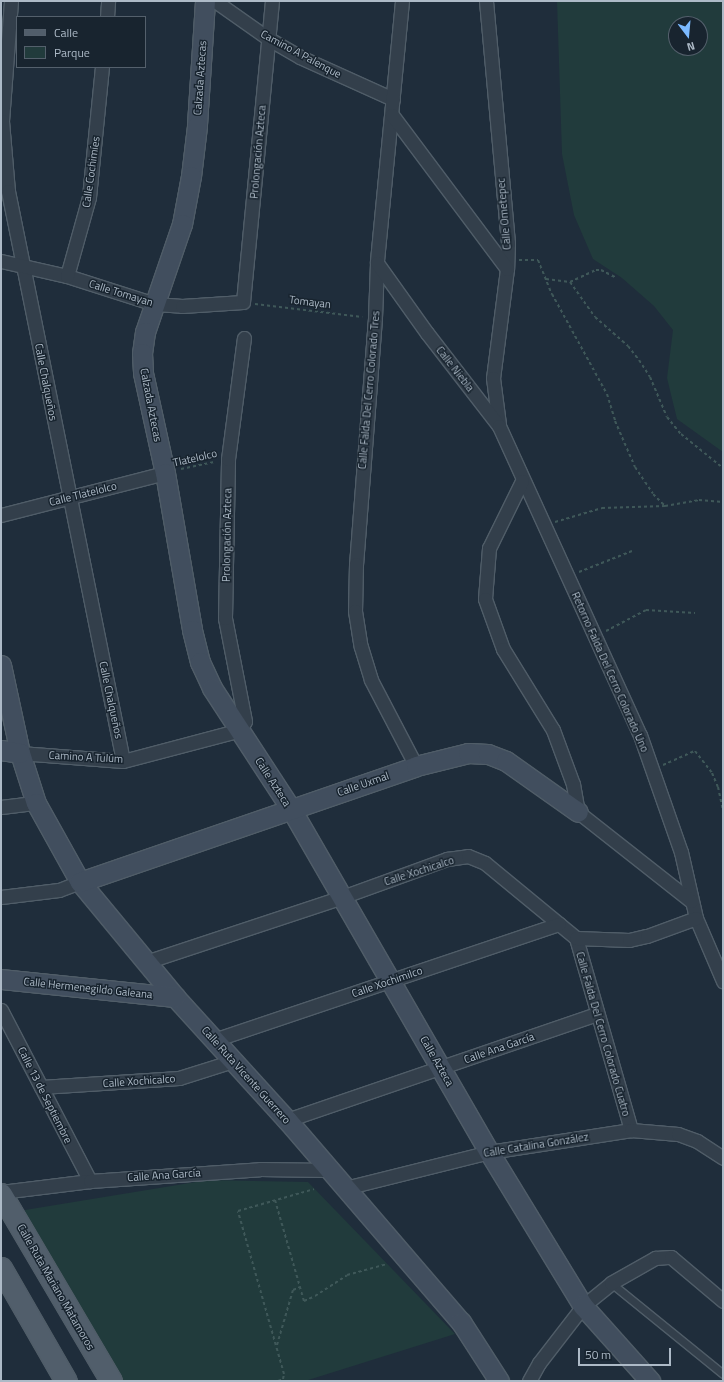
<!DOCTYPE html>
<html>
<head>
<meta charset="utf-8">
<style>
	body { margin:0 }
	#map { position:relative; width:724px; height:1382px; overflow:hidden; background:#1f2d3b; font-family:"Titillium Web",sans-serif }
	div>[style] { position:absolute }
	[style*='--x'] { left:calc(var(--x)*1px); top:calc(var(--y)*1px); width:calc(var(--w)*1px); rotate:calc(var(--a)*1deg) }
	.green>* { inset:0; background:#213b3c }
	.path>* { height:2px; margin-top:-1px; transform-origin:0; background:repeating-linear-gradient(90deg,#3f5859 0 3px,transparent 0 6px) }
	.roads { filter:drop-shadow(1px 0 #505d68) drop-shadow(-1px 0 #505d68) drop-shadow(0 1px #505d68) drop-shadow(0 -1px #505d68) }
	.lane>* { height:7px; margin:-3.5px; padding:0 3.5px; transform-origin:3.5px; border-radius:3.5px; background:#333f4b }
	.street>* { height:13px; margin:-6.5px; padding:0 6.5px; transform-origin:6.5px; border-radius:6.5px; background:#333f4b }
	.secondary>* { height:19px; margin:-9.5px; padding:0 9.5px; transform-origin:9.5px; border-radius:9.5px; background:#414e5e }
	.primary>* { height:21px; margin:-10.5px; padding:0 10.5px; transform-origin:10.5px; border-radius:10.5px; background:#515e6b }
	span { translate:-50% -50%; white-space:nowrap; text-align:center; line-height:1.15; -webkit-text-stroke:3px #18242f; paint-order:stroke }
	.street-label { font-size:11px; color:#adbac7 }
	.frame { position:absolute; inset:0; border:2px solid #adbac7; pointer-events:none }
	.legend { position:absolute; left:16px; top:16px; width:130px; height:52px; box-sizing:border-box; background:#18242f; border:1px solid #54606c; margin:0; padding:5px 7px; list-style:none; font-size:12px; color:#adbac7 }
	.legend li { display:flex; align-items:center; gap:8px; height:20px }
	.legend b { width:20px; border:1px solid #54606c }
	.north { position:absolute; left:668px; top:16px; width:40px; height:40px; box-sizing:border-box; background:#18242f; border:1px solid #54606c; border-radius:50%; rotate:164deg; font-size:11px; font-weight:700; line-height:16px; text-align:center; color:#adbac7 }
	.north::after { content:''; display:block; margin:auto; width:14px; height:18px; background:#7bb9ff; clip-path:polygon(50% 0,100% 100%,50% 72%,0 100%) }
	.scale { position:absolute; left:578px; top:1348px; width:93px; height:18px; box-sizing:border-box; border:2px solid #adbac7; border-top:0; padding-left:5px; font-size:12px; line-height:14px; white-space:nowrap; color:#adbac7; -webkit-text-stroke:3px #18242f; paint-order:stroke }
</style>
</head>
<body>
<div id="map">
	<div class="green">
		<div style="clip-path:polygon(evenodd,557px 1px,723px 1px,723px 452px,677px 419px,667px 378px,673px 330px,654px 306px,622px 278px,593px 259px,574px 215px,562px 154px,557px 1px,676px 24px,700px 24px,700px 48px,676px 48px,676px 24px)"></div>
		<div style="clip-path:polygon(208px 1180px,308px 1182px,455px 1334px,305px 1381px,121px 1381px,28px 1225px,25px 1210px)"></div>
	</div>
	<div class="path">
		<div style="--x:519;--y:260;--w:19;--a:0"></div>
		<div style="--x:538;--y:260;--w:37;--a:68"></div>
		<div style="--x:552;--y:294;--w:114;--a:61.2"></div>
		<div style="--x:607;--y:394;--w:28;--a:73"></div>
		<div style="--x:615;--y:421;--w:50;--a:66.5"></div>
		<div style="--x:635;--y:467;--w:32;--a:56"></div>
		<div style="--x:653;--y:494;--w:17;--a:45"></div>
		<div style="--x:546;--y:279;--w:24;--a:7"></div>
		<div style="--x:570;--y:282;--w:43;--a:54.5"></div>
		<div style="--x:595;--y:317;--w:44;--a:41.3"></div>
		<div style="--x:628;--y:346;--w:18;--a:52"></div>
		<div style="--x:639;--y:360;--w:20;--a:57"></div>
		<div style="--x:650;--y:377;--w:43;--a:67"></div>
		<div style="--x:667;--y:417;--w:22;--a:51"></div>
		<div style="--x:681;--y:434;--w:54;--a:39"></div>
		<div style="--x:570;--y:282;--w:29;--a:-25"></div>
		<div style="--x:596;--y:270;--w:5;--a:0"></div>
		<div style="--x:601;--y:270;--w:16;--a:27"></div>
		<div style="--x:255;--y:304;--w:108;--a:6.9"></div>
		<div style="--x:181;--y:469;--w:35;--a:-12"></div>
		<div style="--x:555;--y:522;--w:49;--a:-16.6"></div>
		<div style="--x:602;--y:508;--w:63;--a:-1.8"></div>
		<div style="--x:665;--y:506;--w:35;--a:-10"></div>
		<div style="--x:699;--y:500;--w:24;--a:5"></div>
		<div style="--x:579;--y:572;--w:57;--a:-21.6"></div>
		<div style="--x:606;--y:631;--w:45;--a:-27.7"></div>
		<div style="--x:646;--y:610;--w:49;--a:3.5"></div>
		<div style="--x:663;--y:765;--w:35;--a:-24"></div>
		<div style="--x:695;--y:751;--w:28;--a:52"></div>
		<div style="--x:712;--y:773;--w:15;--a:67"></div>
		<div style="--x:718;--y:787;--w:25;--a:78"></div>
		<div style="--x:275;--y:1200;--w:105;--a:74"></div>
		<div style="--x:304;--y:1301;--w:12;--a:-24"></div>
		<div style="--x:315;--y:1296;--w:38;--a:-33"></div>
		<div style="--x:347;--y:1275;--w:41;--a:-15.4"></div>
		<div style="--x:277;--y:1345;--w:57;--a:-73.8"></div>
		<div style="--x:293;--y:1290;--w:8;--a:-23"></div>
		<div style="--x:278;--y:1381;--w:5;--a:-22"></div>
		<div style="--x:283;--y:1379;--w:5;--a:-79"></div>
		<div style="--x:284;--y:1374;--w:169;--a:-105.8"></div>
		<div style="--x:238;--y:1211;--w:79;--a:-16.1"></div>
	</div>
	<div class="roads">
		<div class="lane">
			<div style="--x:611;--y:1283;--w:144;--a:39.1"></div>
		</div>
		<div class="street">
			<div style="--x:11;--y:1;--w:120;--a:94.3"></div>
			<div style="--x:2;--y:121;--w:70;--a:85.1"></div>
			<div style="--x:8;--y:191;--w:581;--a:78.59"></div>
			<div style="--x:215;--y:1;--w:66;--a:35.1"></div>
			<div style="--x:269;--y:39;--w:36;--a:30"></div>
			<div style="--x:300;--y:57;--w:102;--a:24.3"></div>
			<div style="--x:402;--y:1;--w:263;--a:95.5"></div>
			<div style="--x:377;--y:263;--w:55;--a:92.1"></div>
			<div style="--x:375;--y:318;--w:247;--a:94.4"></div>
			<div style="--x:356;--y:564;--w:47;--a:91.2"></div>
			<div style="--x:355;--y:611;--w:36;--a:81"></div>
			<div style="--x:361;--y:647;--w:34;--a:73"></div>
			<div style="--x:371;--y:680;--w:97;--a:62.4"></div>
			<div style="--x:486;--y:1;--w:243;--a:84.8"></div>
			<div style="--x:508;--y:243;--w:26;--a:92"></div>
			<div style="--x:507;--y:269;--w:110;--a:97.3"></div>
			<div style="--x:493;--y:378;--w:46;--a:82.6"></div>
			<div style="--x:107;--y:17;--w:16;--a:-86"></div>
			<div style="--x:392;--y:115;--w:192;--a:53.2"></div>
			<div style="--x:1;--y:261;--w:68;--a:12.8"></div>
			<div style="--x:67;--y:276;--w:92;--a:17.7"></div>
			<div style="--x:155;--y:304;--w:27;--a:4"></div>
			<div style="--x:182;--y:306;--w:61;--a:-3.8"></div>
			<div style="--x:243;--y:302;--w:302;--a:-84.5"></div>
			<div style="--x:377;--y:263;--w:86;--a:54.5"></div>
			<div style="--x:427;--y:333;--w:118;--a:52.3"></div>
			<div style="--x:499;--y:426;--w:340;--a:65.5"></div>
			<div style="--x:640;--y:735;--w:124;--a:70.7"></div>
			<div style="--x:681;--y:852;--w:68;--a:77.2"></div>
			<div style="--x:696;--y:918;--w:69;--a:66.8"></div>
			<div style="--x:67;--y:276;--w:82;--a:-74.4"></div>
			<div style="--x:89;--y:197;--w:131;--a:-84.3"></div>
			<div style="--x:522;--y:481;--w:75;--a:116.2"></div>
			<div style="--x:489;--y:548;--w:51;--a:94.5"></div>
			<div style="--x:485;--y:599;--w:53;--a:70.2"></div>
			<div style="--x:503;--y:649;--w:95;--a:58.3"></div>
			<div style="--x:553;--y:730;--w:58;--a:69.7"></div>
			<div style="--x:573;--y:784;--w:28;--a:80"></div>
			<div style="--x:578;--y:812;--w:144;--a:38.2"></div>
			<div style="--x:1;--y:515;--w:169;--a:-14.4"></div>
			<div style="--x:20;--y:753;--w:103;--a:4.4"></div>
			<div style="--x:123;--y:761;--w:121;--a:-14.8"></div>
			<div style="--x:240;--y:730;--w:10;--a:-61"></div>
			<div style="--x:245;--y:721;--w:105;--a:-101"></div>
			<div style="--x:225;--y:618;--w:159;--a:-88.9"></div>
			<div style="--x:228;--y:459;--w:122;--a:-82.5"></div>
			<div style="--x:1;--y:807;--w:35;--a:-7"></div>
			<div style="--x:1;--y:897;--w:58;--a:-6.9"></div>
			<div style="--x:59;--y:890;--w:22;--a:-21"></div>
			<div style="--x:576;--y:938;--w:200;--a:74"></div>
			<div style="--x:146;--y:962;--w:206;--a:-18.3"></div>
			<div style="--x:342;--y:897;--w:112;--a:-19.9"></div>
			<div style="--x:447;--y:859;--w:21;--a:-8"></div>
			<div style="--x:468;--y:856;--w:18;--a:22"></div>
			<div style="--x:485;--y:863;--w:118;--a:39.5"></div>
			<div style="--x:576;--y:938;--w:53;--a:2.2"></div>
			<div style="--x:629;--y:940;--w:18;--a:-13"></div>
			<div style="--x:647;--y:936;--w:52;--a:-20.2"></div>
			<div style="--x:1;--y:1010;--w:193;--a:62.5"></div>
			<div style="--x:214;--y:1040;--w:364;--a:-18.6"></div>
			<div style="--x:41;--y:1087;--w:138;--a:-3.7"></div>
			<div style="--x:179;--y:1078;--w:57;--a:-17.5"></div>
			<div style="--x:287;--y:1120;--w:328;--a:-18.9"></div>
			<div style="--x:345;--y:1188;--w:148;--a:-14"></div>
			<div style="--x:489;--y:1152;--w:144;--a:-8.8"></div>
			<div style="--x:631;--y:1130;--w:47;--a:4.9"></div>
			<div style="--x:678;--y:1134;--w:20;--a:20"></div>
			<div style="--x:697;--y:1141;--w:31;--a:33"></div>
			<div style="--x:1;--y:1192;--w:90;--a:-7"></div>
			<div style="--x:90;--y:1181;--w:170;--a:-4"></div>
			<div style="--x:260;--y:1169;--w:68;--a:0.8"></div>
			<div style="--x:529;--y:1381;--w:21;--a:-61"></div>
			<div style="--x:539;--y:1363;--w:72;--a:-52.3"></div>
			<div style="--x:583;--y:1306;--w:36;--a:-39"></div>
			<div style="--x:611;--y:1283;--w:51;--a:-29.6"></div>
			<div style="--x:655;--y:1258;--w:16;--a:-4"></div>
			<div style="--x:671;--y:1257;--w:68;--a:40.2"></div>
		</div>
		<div class="secondary">
			<div style="--x:205;--y:1;--w:125;--a:93.7"></div>
			<div style="--x:197;--y:126;--w:50;--a:96.8"></div>
			<div style="--x:191;--y:176;--w:49;--a:100.6"></div>
			<div style="--x:182;--y:224;--w:114;--a:108.9"></div>
			<div style="--x:145;--y:332;--w:21;--a:98"></div>
			<div style="--x:142;--y:353;--w:20;--a:87"></div>
			<div style="--x:143;--y:373;--w:102;--a:77.6"></div>
			<div style="--x:165;--y:473;--w:159;--a:80.2"></div>
			<div style="--x:192;--y:630;--w:33;--a:76"></div>
			<div style="--x:200;--y:662;--w:29;--a:65"></div>
			<div style="--x:212;--y:688;--w:145;--a:56.9"></div>
			<div style="--x:291;--y:809;--w:396;--a:60"></div>
			<div style="--x:489;--y:1152;--w:180;--a:58.6"></div>
			<div style="--x:583;--y:1306;--w:101;--a:48.2"></div>
			<div style="--x:1;--y:665;--w:90;--a:77.8"></div>
			<div style="--x:20;--y:753;--w:52;--a:72.3"></div>
			<div style="--x:36;--y:803;--w:90;--a:60.9"></div>
			<div style="--x:80;--y:882;--w:149;--a:50.4"></div>
			<div style="--x:175;--y:997;--w:166;--a:47.7"></div>
			<div style="--x:287;--y:1120;--w:267;--a:49.3"></div>
			<div style="--x:461;--y:1322;--w:70;--a:57.2"></div>
			<div style="--x:1;--y:750;--w:19;--a:9"></div>
			<div style="--x:80;--y:882;--w:355;--a:-19"></div>
			<div style="--x:416;--y:766;--w:54;--a:-14"></div>
			<div style="--x:468;--y:753;--w:20;--a:3"></div>
			<div style="--x:488;--y:754;--w:19;--a:21"></div>
			<div style="--x:506;--y:761;--w:88;--a:35.3"></div>
			<div style="--x:1;--y:979;--w:175;--a:5.9"></div>
		</div>
		<div class="primary">
			<div style="--x:1;--y:1194;--w:217;--a:59.5"></div>
			<div style="--x:1;--y:1268;--w:130;--a:60.1"></div>
		</div>
	</div>
	<div class="street-label">
		<span style="left:301px;top:54px;rotate:28deg">Camino A Palenque</span>
		<span style="left:200px;top:78px;rotate:-86deg">Calzada Aztecas</span>
		<span style="left:258px;top:152px;rotate:-85deg">Prolongación Azteca</span>
		<span style="left:91px;top:172px;rotate:-82deg">Calle Cochimíes</span>
		<span style="left:504px;top:214px;rotate:-95deg">Calle Ometepec</span>
		<span style="left:121px;top:293px;rotate:17deg">Calle Tomayan</span>
		<span style="left:310px;top:302px;rotate:7deg">Tomayan</span>
		<span style="left:455px;top:369px;rotate:52deg">Calle Niebla</span>
		<span style="left:46px;top:382px;rotate:79deg">Calle Chalqueños</span>
		<span style="left:369px;top:390px;rotate:-85deg">Calle Falda Del Cerro Colorado Tres</span>
		<span style="left:151px;top:405px;rotate:79deg">Calzada Aztecas</span>
		<span style="left:195px;top:458px;rotate:-13deg">Tlatelolco</span>
		<span style="left:83px;top:494px;rotate:-14deg">Calle Tlatelolco</span>
		<span style="left:227px;top:535px;rotate:-89deg">Prolongación Azteca</span>
		<span style="left:610px;top:672px;rotate:66deg">Retorno Falda Del Cerro Colorado Uno</span>
		<span style="left:111px;top:700px;rotate:78deg">Calle Chalqueños</span>
		<span style="left:86px;top:757px;rotate:3deg">Camino A Tulúm</span>
		<span style="left:273px;top:782px;rotate:57deg">Calle Azteca</span>
		<span style="left:363px;top:784px;rotate:-19deg">Calle Uxmal</span>
		<span style="left:419px;top:871px;rotate:-18deg">Calle Xochicalco</span>
		<span style="left:387px;top:982px;rotate:-19deg">Calle Xochimilco</span>
		<span style="left:88px;top:988px;rotate:6deg">Calle Hermenegildo Galeana</span>
		<span style="left:603px;top:1034px;rotate:74deg">Calle Falda Del Cerro Colorado Cuatro</span>
		<span style="left:499px;top:1048px;rotate:-19deg">Calle Ana García</span>
		<span style="left:437px;top:1061px;rotate:60deg">Calle Azteca</span>
		<span style="left:246px;top:1075px;rotate:48deg">Calle Ruta Vicente Guerrero</span>
		<span style="left:139px;top:1081px;rotate:-4deg">Calle Xochicalco</span>
		<span style="left:45px;top:1095px;rotate:63deg">Calle 13 de Septiembre</span>
		<span style="left:536px;top:1145px;rotate:-9deg">Calle Catalina González</span>
		<span style="left:164px;top:1175px;rotate:-4deg">Calle Ana García</span>
		<span style="left:56px;top:1287px;rotate:60deg">Calle Ruta Mariano Matamoros</span>
	</div>
	<div class="frame"></div>
	<ul class="legend">
	<li><b style="height:5px;background:#515e6b"></b>Calle</li>
	<li><b style="height:11px;background:#213b3c"></b>Parque</li>
	</ul>
	<div class="north">N</div>
	<div class="scale">50 m</div>
</div>
</body>
</html>
